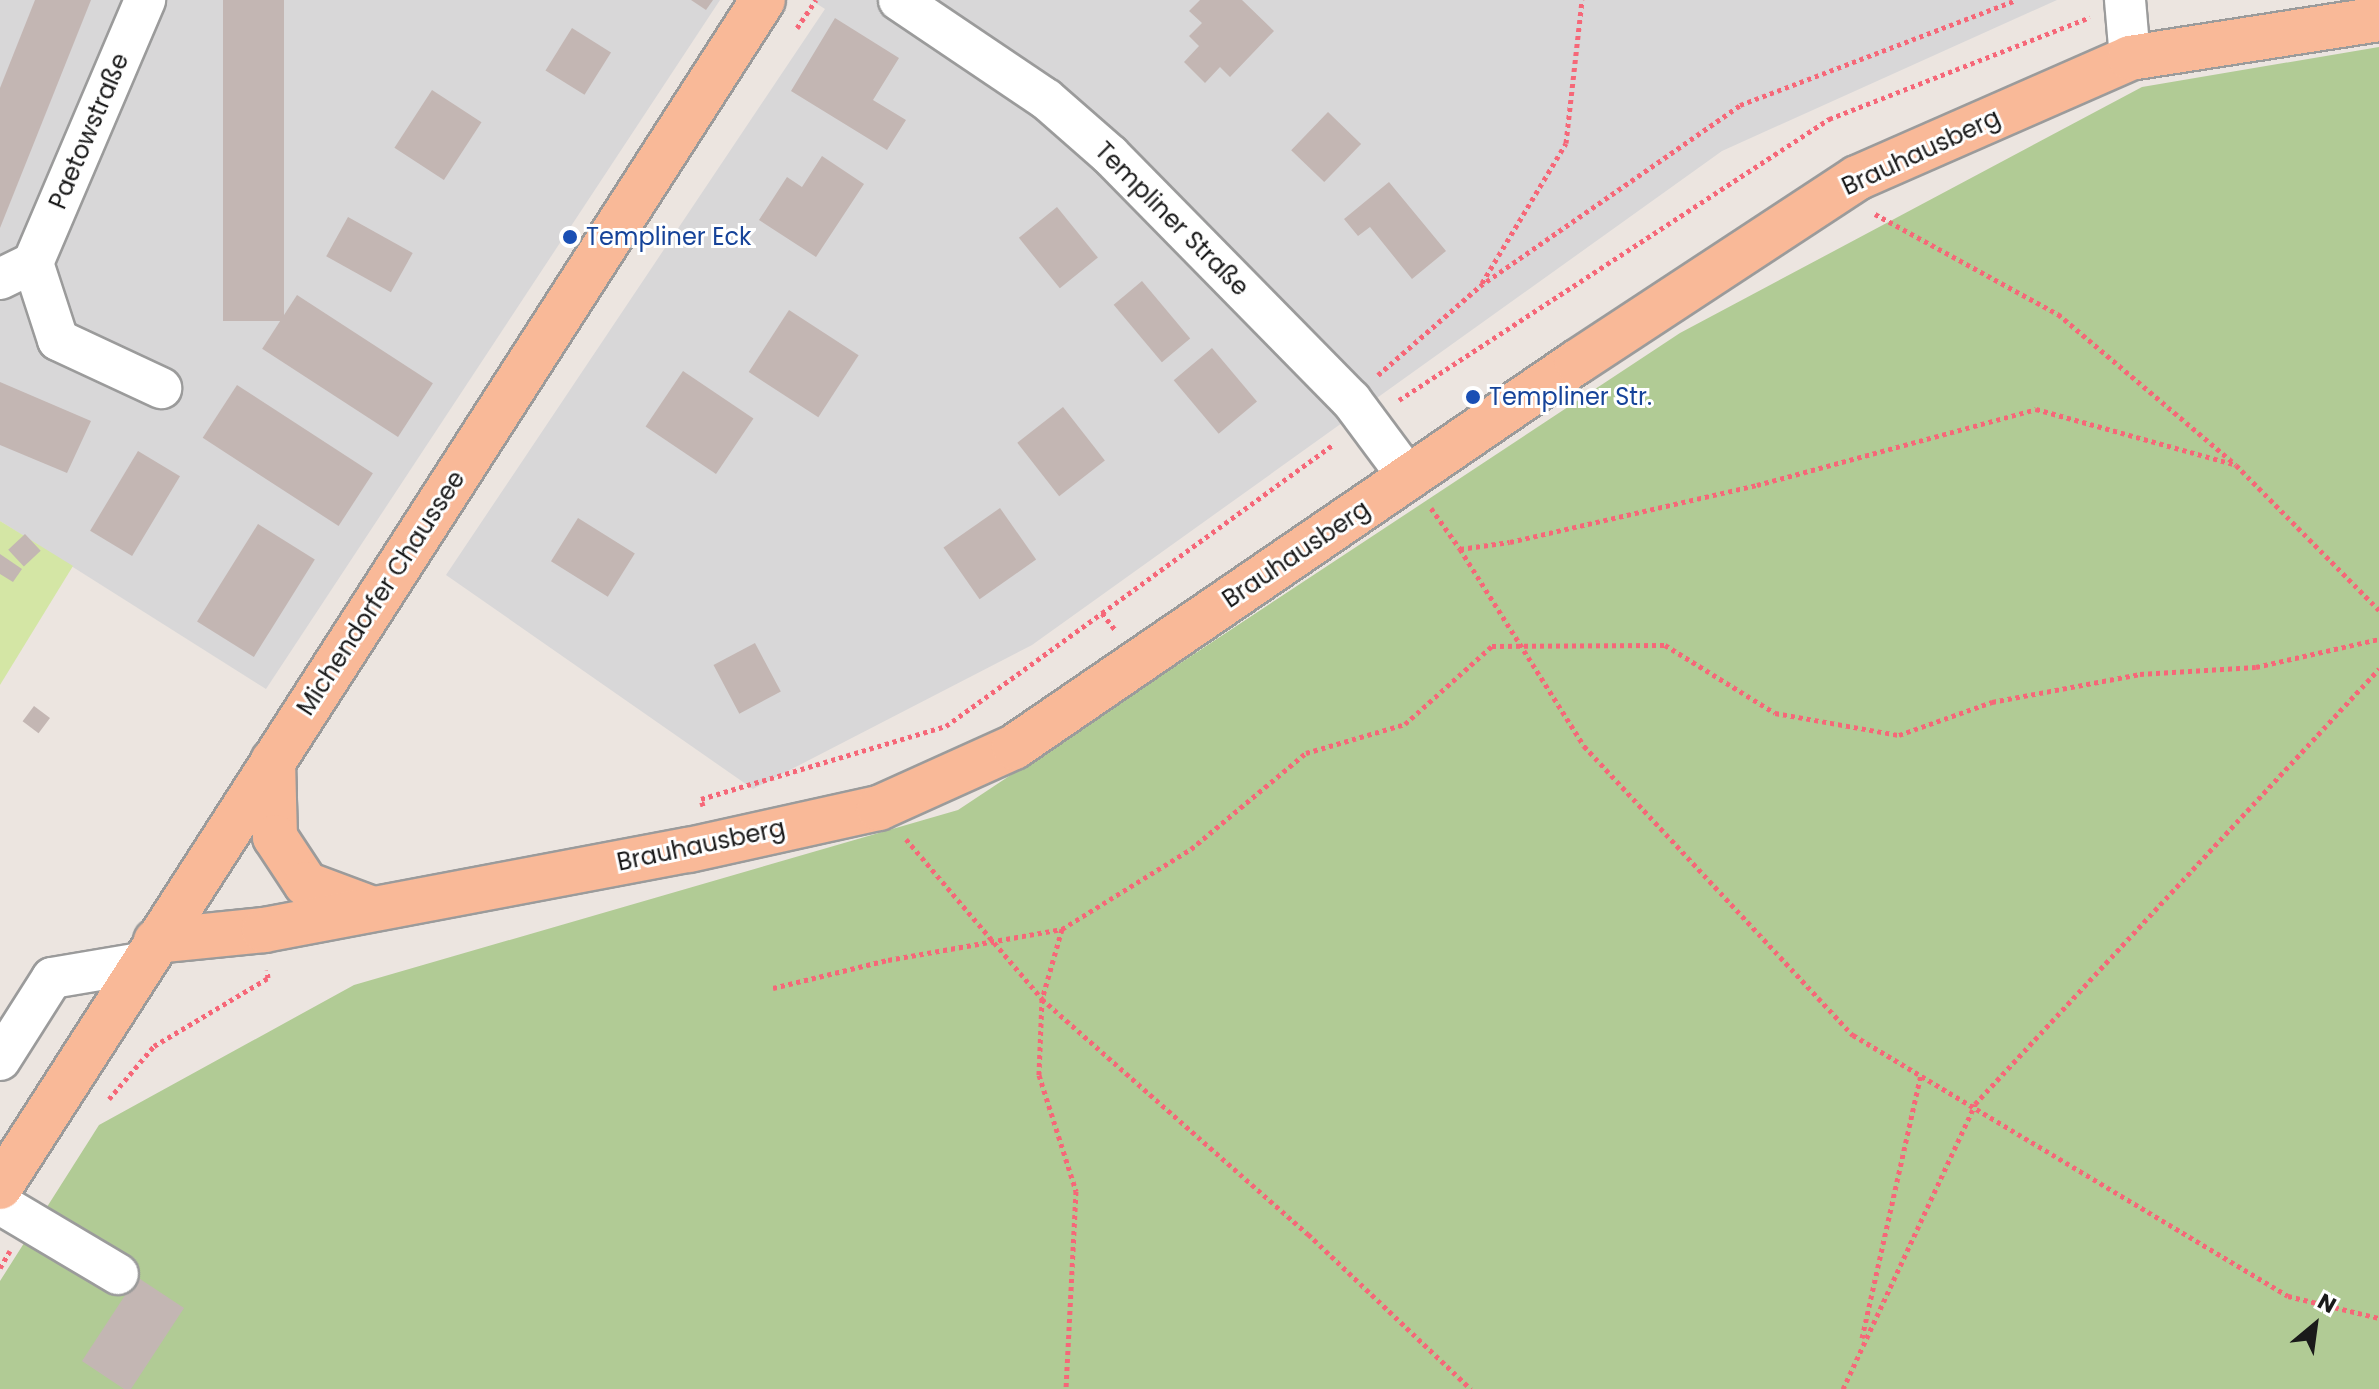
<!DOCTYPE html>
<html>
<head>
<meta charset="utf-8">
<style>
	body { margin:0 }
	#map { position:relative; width:2379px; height:1389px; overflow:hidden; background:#ece5e0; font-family:Poppins,sans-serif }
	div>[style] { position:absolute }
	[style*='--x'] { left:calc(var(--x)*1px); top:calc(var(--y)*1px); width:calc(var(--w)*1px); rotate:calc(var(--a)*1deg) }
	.residential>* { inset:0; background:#d8d7d8 }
	.grass>* { inset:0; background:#d4e6a5 }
	.forest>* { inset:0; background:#b1cb95 }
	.building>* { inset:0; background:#c3b6b3; transform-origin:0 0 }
	.path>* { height:5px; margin-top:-2.5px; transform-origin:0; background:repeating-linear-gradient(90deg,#f66778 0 4px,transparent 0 8px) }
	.roads { filter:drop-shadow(2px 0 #9b9b9b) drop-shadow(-2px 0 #9b9b9b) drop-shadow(0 2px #9b9b9b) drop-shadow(0 -2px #9b9b9b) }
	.minor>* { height:40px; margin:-20px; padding:0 20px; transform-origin:20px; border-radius:20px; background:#fff }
	.major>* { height:44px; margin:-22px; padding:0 22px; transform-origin:22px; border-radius:22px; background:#f9b998 }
	.dots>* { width:22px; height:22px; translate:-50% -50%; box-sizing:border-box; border:4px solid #fff; border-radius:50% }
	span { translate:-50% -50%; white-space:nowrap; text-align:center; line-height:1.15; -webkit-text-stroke:6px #fff; paint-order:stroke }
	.street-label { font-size:24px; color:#1a1a1a }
	.transit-label { font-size:24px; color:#164399 }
	.left { translate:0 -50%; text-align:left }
	.north { position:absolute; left:2275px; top:1285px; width:80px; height:80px; -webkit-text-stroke:6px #fff; paint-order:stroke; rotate:29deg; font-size:22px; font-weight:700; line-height:32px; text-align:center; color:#1a1a1a }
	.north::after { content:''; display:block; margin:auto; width:28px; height:36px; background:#1a1a1a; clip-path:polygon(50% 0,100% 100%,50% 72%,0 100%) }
</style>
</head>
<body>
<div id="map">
	<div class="residential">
		<div style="clip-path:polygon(0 0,720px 0,266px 689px,0 521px)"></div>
		<div style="clip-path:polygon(811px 0,2057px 0,1722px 151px,1032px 645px,753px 789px,446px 575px,825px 9px)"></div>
	</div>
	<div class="grass">
		<div style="clip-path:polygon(0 521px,73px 566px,0 685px)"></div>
	</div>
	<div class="forest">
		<div style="clip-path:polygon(2379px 47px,2379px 1389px,0 1389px,0 1281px,99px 1125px,354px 985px,958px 810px,1680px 333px,2142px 87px)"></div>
	</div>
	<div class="building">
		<div style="clip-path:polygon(35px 0,91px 0,0 228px,0 88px)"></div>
		<div style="left:223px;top:0;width:61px;height:321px"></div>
		<div style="clip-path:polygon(691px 0,713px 0,706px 10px)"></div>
		<div style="clip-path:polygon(1200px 0,1242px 0,1274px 31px,1230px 77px,1220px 67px,1205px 83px,1184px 62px,1199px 46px,1189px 36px,1202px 23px,1189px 11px)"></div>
		<div style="clip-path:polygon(835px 18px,899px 58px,873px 100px,906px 120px,887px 150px,791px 91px)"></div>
		<div style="left:572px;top:28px;width:46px;height:50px;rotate:32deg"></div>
		<div style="left:432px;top:90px;width:59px;height:69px;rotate:33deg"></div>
		<div style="left:1328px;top:112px;width:46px;height:53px;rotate:44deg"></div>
		<div style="clip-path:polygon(822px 156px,864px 184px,816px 257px,759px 220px,787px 177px,802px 187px)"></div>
		<div style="clip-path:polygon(1389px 182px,1446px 251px,1412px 279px,1370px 227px,1358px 236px,1344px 219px)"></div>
		<div style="left:1057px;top:207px;width:65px;height:49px;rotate:51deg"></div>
		<div style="left:348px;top:217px;width:74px;height:45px;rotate:29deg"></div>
		<div style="left:1142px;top:281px;width:75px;height:37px;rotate:50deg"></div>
		<div style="left:297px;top:295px;width:162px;height:64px;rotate:33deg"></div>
		<div style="left:789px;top:310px;width:83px;height:74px;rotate:33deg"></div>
		<div style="left:1212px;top:348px;width:70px;height:50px;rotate:50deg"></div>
		<div style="left:683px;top:371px;width:85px;height:67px;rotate:34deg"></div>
		<div style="clip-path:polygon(0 382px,91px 421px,67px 473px,0 445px)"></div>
		<div style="left:237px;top:385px;width:162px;height:63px;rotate:33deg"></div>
		<div style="left:1063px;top:407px;width:68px;height:58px;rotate:52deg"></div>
		<div style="left:138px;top:451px;width:49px;height:93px;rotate:31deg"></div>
		<div style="left:1000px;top:508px;width:63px;height:69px;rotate:55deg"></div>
		<div style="left:578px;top:518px;width:67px;height:51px;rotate:32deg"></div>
		<div style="left:258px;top:524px;width:67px;height:115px;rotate:32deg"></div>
		<div style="left:25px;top:534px;width:23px;height:23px;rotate:47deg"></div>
		<div style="clip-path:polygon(0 554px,22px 569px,13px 582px,0 574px)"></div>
		<div style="left:755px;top:643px;width:55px;height:47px;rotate:62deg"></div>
		<div style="left:34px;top:706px;width:20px;height:19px;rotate:37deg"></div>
		<div style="clip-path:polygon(137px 1277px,184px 1308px,131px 1389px,124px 1389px,82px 1361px)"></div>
	</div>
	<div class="path">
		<div style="--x:797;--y:28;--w:34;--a:-56"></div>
		<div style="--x:1875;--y:214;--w:209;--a:28.7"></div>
		<div style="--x:2058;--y:314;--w:233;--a:40.3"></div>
		<div style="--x:2236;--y:465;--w:204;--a:45.4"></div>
		<div style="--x:1482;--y:283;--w:163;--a:-59"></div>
		<div style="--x:1566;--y:143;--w:144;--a:-83.6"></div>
		<div style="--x:1378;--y:375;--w:135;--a:-41.1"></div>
		<div style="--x:1480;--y:286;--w:317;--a:-34.8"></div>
		<div style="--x:1740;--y:105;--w:295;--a:-20.8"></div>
		<div style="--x:1399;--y:400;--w:514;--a:-33.16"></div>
		<div style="--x:1829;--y:119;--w:280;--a:-21.3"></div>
		<div style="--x:1431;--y:508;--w:50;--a:54.7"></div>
		<div style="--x:1460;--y:549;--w:50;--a:-8"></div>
		<div style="--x:1510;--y:542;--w:253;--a:-13"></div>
		<div style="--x:1757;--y:485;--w:289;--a:-15.2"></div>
		<div style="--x:2036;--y:409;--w:208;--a:15.6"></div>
		<div style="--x:1460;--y:549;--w:233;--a:57.8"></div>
		<div style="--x:1584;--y:746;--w:395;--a:47.1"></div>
		<div style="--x:1853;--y:1035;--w:507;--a:30.96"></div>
		<div style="--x:2288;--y:1296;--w:94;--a:13.6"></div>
		<div style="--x:1102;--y:613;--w:287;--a:-36.1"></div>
		<div style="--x:703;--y:806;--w:7;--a:-106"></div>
		<div style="--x:701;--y:799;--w:256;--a:-16.6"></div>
		<div style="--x:946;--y:726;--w:193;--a:-35.9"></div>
		<div style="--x:1102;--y:613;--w:23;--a:52"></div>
		<div style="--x:906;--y:839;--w:210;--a:49.6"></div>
		<div style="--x:1042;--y:999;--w:355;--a:41.5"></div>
		<div style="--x:1308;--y:1234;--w:225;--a:43.6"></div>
		<div style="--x:1062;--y:929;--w:73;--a:105.9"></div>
		<div style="--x:1042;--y:999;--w:76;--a:92.3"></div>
		<div style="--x:1039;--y:1075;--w:122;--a:72.3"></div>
		<div style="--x:1076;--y:1191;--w:198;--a:92.9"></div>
		<div style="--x:773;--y:988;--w:118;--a:-13.7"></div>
		<div style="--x:888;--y:960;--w:177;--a:-10.1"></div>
		<div style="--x:1062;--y:929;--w:152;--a:-31.8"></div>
		<div style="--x:1191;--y:849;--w:150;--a:-39.9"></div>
		<div style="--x:1306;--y:753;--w:103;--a:-16.3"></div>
		<div style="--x:1405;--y:724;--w:117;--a:-41.9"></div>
		<div style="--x:1492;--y:646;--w:173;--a:-0.3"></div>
		<div style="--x:1665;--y:645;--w:129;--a:31.7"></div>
		<div style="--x:1775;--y:713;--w:126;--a:10.1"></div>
		<div style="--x:1899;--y:735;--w:99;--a:-19.5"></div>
		<div style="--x:1992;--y:702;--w:151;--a:-10.7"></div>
		<div style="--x:2140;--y:674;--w:116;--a:-3.5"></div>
		<div style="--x:2256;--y:667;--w:126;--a:-12.8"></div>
		<div style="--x:109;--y:1099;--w:70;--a:-49.7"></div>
		<div style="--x:154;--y:1046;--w:133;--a:-30.8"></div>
		<div style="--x:268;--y:978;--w:8;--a:-97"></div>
		<div style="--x:0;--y:1268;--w:20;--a:-60"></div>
		<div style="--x:1862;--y:1338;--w:271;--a:-77.4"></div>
		<div style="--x:1843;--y:1389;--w:314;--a:-65.1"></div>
		<div style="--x:1975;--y:1104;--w:594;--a:-47.12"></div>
	</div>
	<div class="roads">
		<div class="minor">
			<div style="--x:899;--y:0;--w:177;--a:34"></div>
			<div style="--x:1046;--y:99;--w:85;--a:41.2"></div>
			<div style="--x:1110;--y:155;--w:344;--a:45.5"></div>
			<div style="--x:1351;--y:400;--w:97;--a:53.4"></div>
			<div style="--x:2125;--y:0;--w:58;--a:85.1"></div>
			<div style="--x:33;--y:263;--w:81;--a:72"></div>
			<div style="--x:58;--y:340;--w:114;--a:25"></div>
			<div style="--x:0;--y:279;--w:37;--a:-26"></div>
			<div style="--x:33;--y:263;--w:286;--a:-66.9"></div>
			<div style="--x:0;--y:1060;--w:97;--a:-57.6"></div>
			<div style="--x:52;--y:978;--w:90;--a:-9.6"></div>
			<div style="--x:0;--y:1204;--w:137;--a:30.7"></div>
		</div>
		<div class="major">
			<div style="--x:273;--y:761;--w:76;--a:88.5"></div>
			<div style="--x:275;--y:837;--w:56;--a:56.6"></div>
			<div style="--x:306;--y:884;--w:68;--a:20.6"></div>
			<div style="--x:156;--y:941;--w:109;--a:-5.8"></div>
			<div style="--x:264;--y:930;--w:432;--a:-10.7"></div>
			<div style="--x:689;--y:850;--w:195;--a:-12.5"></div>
			<div style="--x:879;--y:808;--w:148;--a:-24.3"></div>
			<div style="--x:1014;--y:747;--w:682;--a:-34.37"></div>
			<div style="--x:1577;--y:362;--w:335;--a:-33.3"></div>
			<div style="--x:1857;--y:178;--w:298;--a:-23.7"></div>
			<div style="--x:2130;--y:58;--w:252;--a:-8.9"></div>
			<div style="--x:0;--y:1187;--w:1411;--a:-57.27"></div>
		</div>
	</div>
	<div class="dots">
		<div style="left:570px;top:237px;background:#1a4fb4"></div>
		<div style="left:1473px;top:397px;background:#1a4fb4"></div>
	</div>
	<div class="street-label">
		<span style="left:89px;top:131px;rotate:-67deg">Paetowstraße</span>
		<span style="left:1921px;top:152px;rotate:-25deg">Brauhausberg</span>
		<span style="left:1172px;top:219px;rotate:45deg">Templiner Straße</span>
		<span style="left:1296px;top:554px;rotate:-34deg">Brauhausberg</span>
		<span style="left:381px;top:593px;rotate:-57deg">Michendorfer Chaussee</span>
		<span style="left:701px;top:845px;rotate:-12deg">Brauhausberg</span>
	</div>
	<div class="transit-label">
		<span class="left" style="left:586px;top:237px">Templiner Eck</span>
		<span class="left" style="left:1489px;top:397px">Templiner Str.</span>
	</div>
	<div class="north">N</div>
</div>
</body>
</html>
